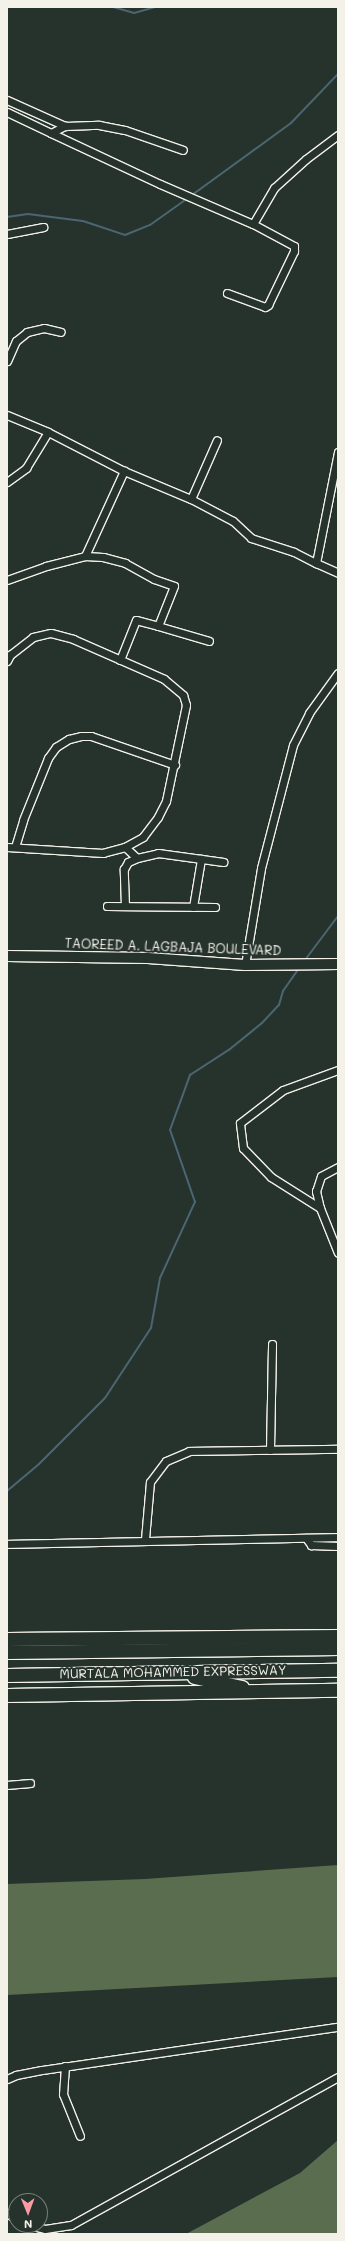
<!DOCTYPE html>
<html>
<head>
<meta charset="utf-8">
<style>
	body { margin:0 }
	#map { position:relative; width:345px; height:2241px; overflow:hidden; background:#26332d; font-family:Mali,sans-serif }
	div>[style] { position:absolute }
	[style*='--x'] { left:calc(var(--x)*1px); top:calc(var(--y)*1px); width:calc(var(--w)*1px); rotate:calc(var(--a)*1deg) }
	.green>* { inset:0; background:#5b6d4f }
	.stream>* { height:2px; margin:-1px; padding:0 1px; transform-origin:1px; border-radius:1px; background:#4c6671 }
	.roads { filter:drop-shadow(1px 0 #f4f1e8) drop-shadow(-1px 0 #f4f1e8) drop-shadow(0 1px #f4f1e8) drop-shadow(0 -1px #f4f1e8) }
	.street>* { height:7px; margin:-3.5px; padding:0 3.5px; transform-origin:3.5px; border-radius:3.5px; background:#26332d }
	.secondary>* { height:10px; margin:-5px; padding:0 5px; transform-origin:5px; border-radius:5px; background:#26332d }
	.highway>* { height:13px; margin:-6.5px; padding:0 6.5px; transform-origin:6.5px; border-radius:6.5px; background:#26332d }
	span { translate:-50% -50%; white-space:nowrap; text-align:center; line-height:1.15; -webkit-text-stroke:4px #26332d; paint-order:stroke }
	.street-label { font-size:13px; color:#f4f1e8 }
	.frame { position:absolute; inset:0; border:8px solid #f4f1e8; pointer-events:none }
	.north { position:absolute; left:8px; top:2193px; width:40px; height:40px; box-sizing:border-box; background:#26332d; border:1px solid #787f78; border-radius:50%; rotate:179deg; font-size:11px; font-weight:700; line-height:16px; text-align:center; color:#f4f1e8 }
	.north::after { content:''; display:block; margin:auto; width:14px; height:18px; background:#ff9aa2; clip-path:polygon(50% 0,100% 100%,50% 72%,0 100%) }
</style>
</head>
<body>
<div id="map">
	<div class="green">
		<div style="clip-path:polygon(338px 1865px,338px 1977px,7px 1995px,7px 1884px,145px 1879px)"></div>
		<div style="clip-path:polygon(338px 2140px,338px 2234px,186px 2234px,300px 2173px)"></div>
	</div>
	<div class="stream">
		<div style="--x:113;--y:7;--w:22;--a:16"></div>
		<div style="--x:134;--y:13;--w:22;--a:-16"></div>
		<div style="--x:192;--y:195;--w:122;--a:-36"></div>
		<div style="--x:291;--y:123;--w:68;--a:-46.2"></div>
		<div style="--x:7;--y:217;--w:21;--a:-8"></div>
		<div style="--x:28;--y:214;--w:55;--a:7.3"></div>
		<div style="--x:83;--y:221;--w:44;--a:18.4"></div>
		<div style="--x:125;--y:235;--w:27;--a:-22"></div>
		<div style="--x:150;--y:225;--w:47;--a:-35.4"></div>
		<div style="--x:305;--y:960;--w:55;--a:-53.1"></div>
		<div style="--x:7;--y:1491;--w:42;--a:-40.2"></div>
		<div style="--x:39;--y:1464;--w:93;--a:-45"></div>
		<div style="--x:105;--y:1398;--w:84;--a:-56.7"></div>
		<div style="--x:151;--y:1328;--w:51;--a:-79.8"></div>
		<div style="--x:160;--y:1278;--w:84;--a:-65.3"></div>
		<div style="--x:195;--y:1202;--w:76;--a:-109.1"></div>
		<div style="--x:170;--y:1130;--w:59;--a:-70"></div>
		<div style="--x:190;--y:1075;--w:48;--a:-33"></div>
		<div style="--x:230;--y:1049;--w:41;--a:-39.1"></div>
		<div style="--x:262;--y:1023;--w:25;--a:-47"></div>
		<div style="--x:279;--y:1005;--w:15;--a:-74"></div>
		<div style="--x:283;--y:991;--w:28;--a:-55"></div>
	</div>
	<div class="roads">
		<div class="street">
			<div style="--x:7;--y:100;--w:64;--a:24.1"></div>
			<div style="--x:7;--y:112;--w:49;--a:25.5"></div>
			<div style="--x:51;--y:133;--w:16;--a:-27"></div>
			<div style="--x:65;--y:126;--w:34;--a:-2"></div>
			<div style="--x:99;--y:125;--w:26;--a:11"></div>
			<div style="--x:125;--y:130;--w:61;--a:19"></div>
			<div style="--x:51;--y:133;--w:120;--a:25.1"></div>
			<div style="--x:160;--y:184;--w:101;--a:23.3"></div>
			<div style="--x:253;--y:224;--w:42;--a:-59.7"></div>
			<div style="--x:274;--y:188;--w:43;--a:-42.2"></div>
			<div style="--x:306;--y:159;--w:40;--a:-37"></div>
			<div style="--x:7;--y:234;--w:37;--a:-11"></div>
			<div style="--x:227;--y:293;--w:40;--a:20.2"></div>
			<div style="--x:265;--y:307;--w:4;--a:-34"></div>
			<div style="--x:268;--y:305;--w:60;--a:-64.3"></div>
			<div style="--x:294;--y:251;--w:5;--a:-90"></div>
			<div style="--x:294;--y:246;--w:47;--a:-151.8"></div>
			<div style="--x:7;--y:361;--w:22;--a:-66"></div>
			<div style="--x:16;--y:341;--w:14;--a:-39"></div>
			<div style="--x:27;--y:332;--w:17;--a:-13"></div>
			<div style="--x:44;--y:328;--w:17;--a:13"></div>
			<div style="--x:7;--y:415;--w:44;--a:22.5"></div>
			<div style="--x:48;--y:432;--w:85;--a:27.2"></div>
			<div style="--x:124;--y:471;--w:73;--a:22.7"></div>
			<div style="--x:191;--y:499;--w:47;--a:27.6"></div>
			<div style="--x:233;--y:521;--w:25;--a:43"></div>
			<div style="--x:251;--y:538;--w:45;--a:18"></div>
			<div style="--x:294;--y:552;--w:25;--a:27"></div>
			<div style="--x:338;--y:452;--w:113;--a:101.2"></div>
			<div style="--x:316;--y:563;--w:24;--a:24"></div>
			<div style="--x:7;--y:482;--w:24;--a:-36"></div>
			<div style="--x:26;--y:468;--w:42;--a:-58.6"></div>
			<div style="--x:191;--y:499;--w:64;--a:-66.2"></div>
			<div style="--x:85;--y:556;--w:94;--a:-65.4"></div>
			<div style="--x:7;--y:580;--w:41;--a:-19.7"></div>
			<div style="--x:46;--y:566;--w:40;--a:-14.4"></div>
			<div style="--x:85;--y:556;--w:18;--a:3"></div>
			<div style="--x:103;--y:557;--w:23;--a:15"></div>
			<div style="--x:125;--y:563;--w:33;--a:29"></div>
			<div style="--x:154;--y:579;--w:21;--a:19"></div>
			<div style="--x:174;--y:586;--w:43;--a:111.8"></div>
			<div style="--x:158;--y:626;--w:53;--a:16.4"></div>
			<div style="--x:120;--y:660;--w:43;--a:-68.2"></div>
			<div style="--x:136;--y:620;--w:23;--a:15"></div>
			<div style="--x:7;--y:661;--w:7;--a:-63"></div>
			<div style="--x:10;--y:655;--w:29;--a:-38"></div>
			<div style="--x:33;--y:637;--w:18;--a:-13"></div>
			<div style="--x:51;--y:633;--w:23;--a:15"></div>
			<div style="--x:73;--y:639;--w:99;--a:23.7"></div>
			<div style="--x:164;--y:679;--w:25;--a:40"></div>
			<div style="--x:183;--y:695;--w:10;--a:73"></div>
			<div style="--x:186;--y:705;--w:98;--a:101.8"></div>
			<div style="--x:166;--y:801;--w:18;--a:117"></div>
			<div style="--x:158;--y:817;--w:25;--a:127"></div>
			<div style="--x:143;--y:837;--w:21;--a:151"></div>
			<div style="--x:125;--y:847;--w:23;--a:165"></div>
			<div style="--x:103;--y:853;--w:96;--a:-176.4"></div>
			<div style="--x:15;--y:847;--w:28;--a:-73"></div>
			<div style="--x:23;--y:820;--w:67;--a:-68"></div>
			<div style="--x:48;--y:758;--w:14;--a:-54"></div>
			<div style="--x:56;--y:747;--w:15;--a:-32"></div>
			<div style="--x:69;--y:739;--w:12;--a:-14"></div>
			<div style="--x:81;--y:736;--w:10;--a:0"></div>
			<div style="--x:91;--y:736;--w:89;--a:19"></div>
			<div style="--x:125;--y:847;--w:16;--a:43"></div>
			<div style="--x:107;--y:906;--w:108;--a:0.5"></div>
			<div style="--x:125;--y:906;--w:37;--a:-92"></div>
			<div style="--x:124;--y:869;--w:8;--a:-60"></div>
			<div style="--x:128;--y:862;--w:10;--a:-24"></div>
			<div style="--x:137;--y:858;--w:22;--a:-13"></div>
			<div style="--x:158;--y:853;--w:66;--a:7.9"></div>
			<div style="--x:193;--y:907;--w:49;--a:-80.5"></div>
			<div style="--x:245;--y:965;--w:98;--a:-80.6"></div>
			<div style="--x:261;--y:868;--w:127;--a:-75.4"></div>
			<div style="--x:293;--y:745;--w:36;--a:-63"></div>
			<div style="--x:309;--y:713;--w:49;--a:-54.1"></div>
			<div style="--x:338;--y:1167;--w:19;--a:152"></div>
			<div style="--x:321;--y:1176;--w:16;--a:108"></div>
			<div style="--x:316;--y:1191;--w:17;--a:77"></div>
			<div style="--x:320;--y:1208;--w:48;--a:68.2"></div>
			<div style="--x:320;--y:1208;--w:58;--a:-147.7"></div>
			<div style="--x:271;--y:1177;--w:40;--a:-134"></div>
			<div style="--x:243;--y:1148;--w:25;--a:-97"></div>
			<div style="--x:240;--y:1123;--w:54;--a:-37.5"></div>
			<div style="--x:283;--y:1090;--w:59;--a:-20"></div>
			<div style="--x:270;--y:1450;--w:106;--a:-88.9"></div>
			<div style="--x:306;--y:1538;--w:9;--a:54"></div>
			<div style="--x:311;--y:1545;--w:27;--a:2"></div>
			<div style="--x:145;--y:1539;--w:57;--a:-85"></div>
			<div style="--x:150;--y:1482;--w:26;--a:-53"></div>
			<div style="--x:166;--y:1461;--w:25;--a:-23"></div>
			<div style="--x:189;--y:1451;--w:149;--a:-0.8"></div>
			<div style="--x:7;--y:1544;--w:331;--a:-1.2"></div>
			<div style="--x:7;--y:1785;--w:23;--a:-5"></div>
			<div style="--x:65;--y:2066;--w:28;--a:94"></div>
			<div style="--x:63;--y:2094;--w:45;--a:68"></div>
			<div style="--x:7;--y:2079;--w:10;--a:-24"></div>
			<div style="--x:16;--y:2075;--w:26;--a:-11"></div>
			<div style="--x:42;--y:2070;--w:299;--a:-8.3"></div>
			<div style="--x:7;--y:2213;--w:11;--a:34"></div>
			<div style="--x:28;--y:2225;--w:17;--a:13"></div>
			<div style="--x:45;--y:2229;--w:26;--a:-9"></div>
			<div style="--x:71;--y:2225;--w:305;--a:-29"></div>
		</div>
		<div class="secondary">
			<div style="--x:7;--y:956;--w:141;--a:0.8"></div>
			<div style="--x:148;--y:958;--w:97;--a:4.1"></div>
			<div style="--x:245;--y:965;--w:93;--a:-0.6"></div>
		</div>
		<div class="highway">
			<div style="--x:7;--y:1639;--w:331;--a:-0.5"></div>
			<div style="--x:7;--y:1652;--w:331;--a:-0.7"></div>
			<div style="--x:7;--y:1675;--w:331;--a:-0.9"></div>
			<div style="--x:194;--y:1677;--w:49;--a:11.8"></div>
			<div style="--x:7;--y:1695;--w:331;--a:-0.9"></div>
		</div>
	</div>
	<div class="street-label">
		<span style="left:173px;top:947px;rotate:2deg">TAOREED A. LAGBAJA BOULEVARD</span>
		<span style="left:173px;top:1672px;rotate:-1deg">MURTALA MOHAMMED EXPRESSWAY</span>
	</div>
	<div class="frame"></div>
	<div class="north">N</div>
</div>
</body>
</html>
